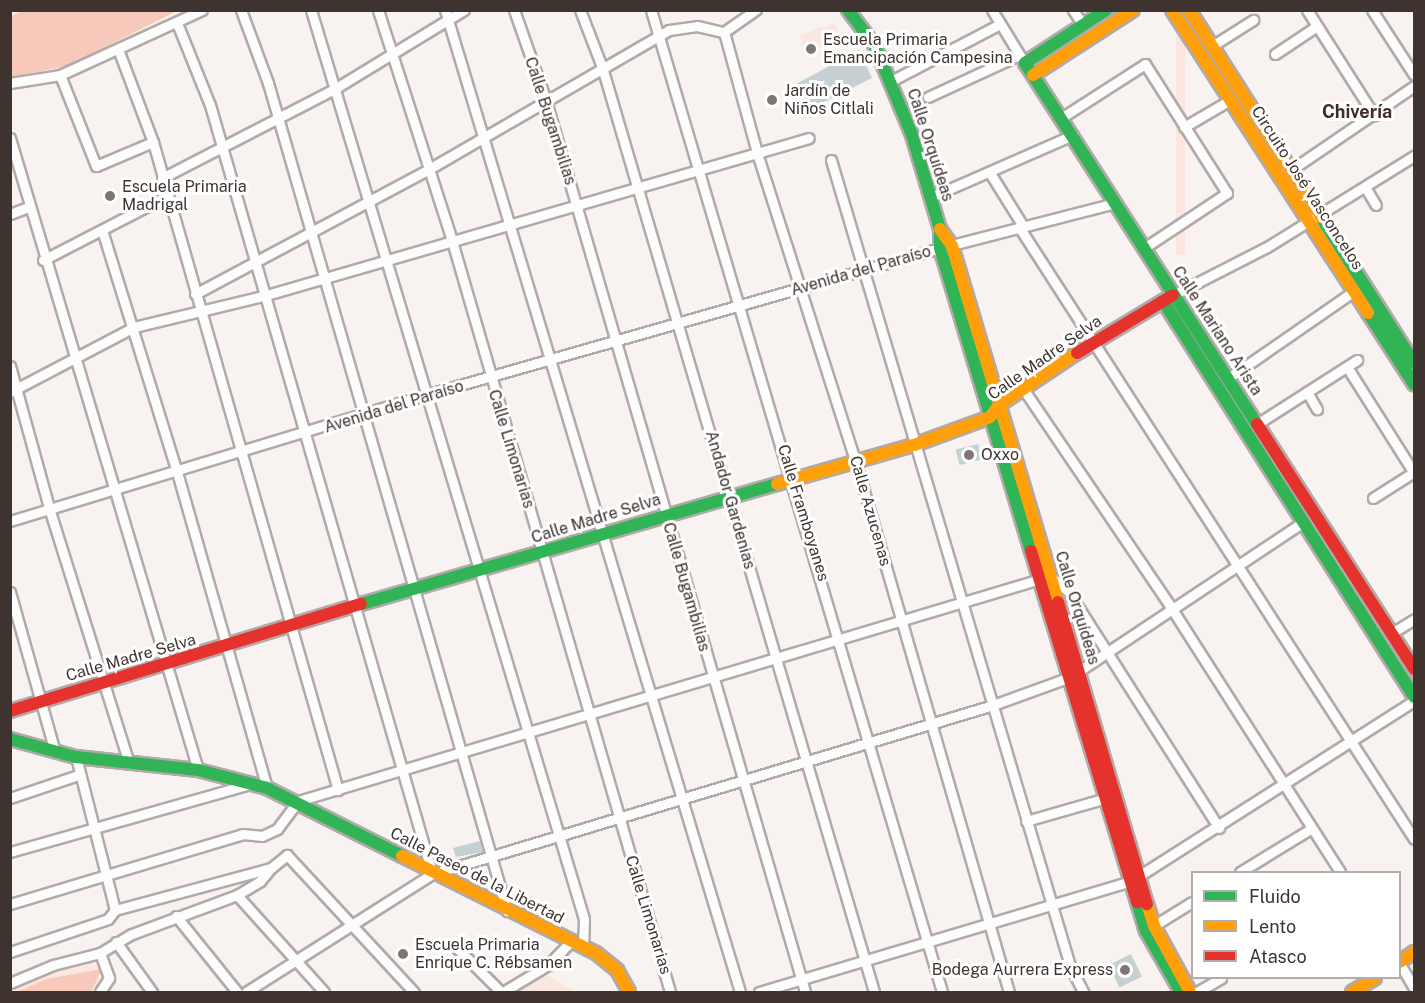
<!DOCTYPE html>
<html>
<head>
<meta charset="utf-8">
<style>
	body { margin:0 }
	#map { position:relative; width:1425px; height:1003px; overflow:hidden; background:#f8f2f0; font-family:"Public Sans",sans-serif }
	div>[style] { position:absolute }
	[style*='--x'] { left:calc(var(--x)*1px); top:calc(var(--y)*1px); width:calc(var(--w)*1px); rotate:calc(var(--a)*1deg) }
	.green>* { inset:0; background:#fce6e0; transform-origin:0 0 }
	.water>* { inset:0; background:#f7c9bb }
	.building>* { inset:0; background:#c5d0d2; transform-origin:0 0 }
	.roads { filter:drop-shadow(2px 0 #b2aaa8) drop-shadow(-2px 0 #b2aaa8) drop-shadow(0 2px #b2aaa8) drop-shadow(0 -2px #b2aaa8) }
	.street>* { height:9px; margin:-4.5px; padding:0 4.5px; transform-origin:4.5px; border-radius:4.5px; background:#fefdfd }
	.fast>* { height:12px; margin:-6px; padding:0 6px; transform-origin:6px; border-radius:6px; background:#30b455 }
	.slow>* { height:12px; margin:-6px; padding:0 6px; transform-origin:6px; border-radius:6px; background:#ff9f0a }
	.jam>* { height:12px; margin:-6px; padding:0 6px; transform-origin:6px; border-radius:6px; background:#e5322d }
	.dots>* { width:16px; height:16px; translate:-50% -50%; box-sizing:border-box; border:3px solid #fff; border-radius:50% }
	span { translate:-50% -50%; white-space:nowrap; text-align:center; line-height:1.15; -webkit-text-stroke:6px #fff; paint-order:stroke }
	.poi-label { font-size:16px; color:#3e332f }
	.left { translate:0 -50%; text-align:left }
	.right { translate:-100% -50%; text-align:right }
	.street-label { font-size:16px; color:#3e332f }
	.neighbourhood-label { font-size:18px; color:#422c25; font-weight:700 }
	.frame { position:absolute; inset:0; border:12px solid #3e332f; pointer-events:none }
	.legend { position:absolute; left:1191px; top:871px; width:210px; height:108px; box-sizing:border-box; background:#fff; border:2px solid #b2adac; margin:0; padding:8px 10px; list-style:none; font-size:18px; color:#3e332f }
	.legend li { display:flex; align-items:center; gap:12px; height:30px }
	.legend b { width:30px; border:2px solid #b2adac }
</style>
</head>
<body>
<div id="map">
	<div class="green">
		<div style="left:1176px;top:11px;width:9px;height:244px"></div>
		<div style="left:835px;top:23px;width:18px;height:38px;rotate:71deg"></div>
		<div style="clip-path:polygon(79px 955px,100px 968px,97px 992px,11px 992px,10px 985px)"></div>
		<div style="clip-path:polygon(544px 973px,576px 992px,515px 992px)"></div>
	</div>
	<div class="water">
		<div style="clip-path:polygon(25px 10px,177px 10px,177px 11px,68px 66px,11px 77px,11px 16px)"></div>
		<div style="clip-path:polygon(102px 969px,91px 992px,17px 992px,46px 979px)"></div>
	</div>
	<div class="building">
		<div style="clip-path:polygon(859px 50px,872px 78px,806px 111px,787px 89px)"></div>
		<div style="left:978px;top:444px;width:16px;height:23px;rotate:76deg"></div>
		<div style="clip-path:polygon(480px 841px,483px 852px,456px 857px,453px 848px)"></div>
		<div style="left:1131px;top:954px;width:25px;height:25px;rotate:64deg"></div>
	</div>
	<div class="roads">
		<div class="street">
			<div style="--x:241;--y:10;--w:78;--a:69.7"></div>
			<div style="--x:268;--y:83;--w:862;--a:73.9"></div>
			<div style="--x:311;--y:10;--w:949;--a:73.28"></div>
			<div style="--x:584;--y:919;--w:28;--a:92"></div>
			<div style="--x:378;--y:10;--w:243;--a:72.2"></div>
			<div style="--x:452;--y:241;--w:782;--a:73.81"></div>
			<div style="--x:445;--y:10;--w:1025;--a:73.28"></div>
			<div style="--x:514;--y:10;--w:96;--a:70.6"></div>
			<div style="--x:546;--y:101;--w:928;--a:73.79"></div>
			<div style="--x:580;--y:10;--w:61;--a:68.9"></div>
			<div style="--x:602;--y:67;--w:964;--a:73.61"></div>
			<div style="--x:651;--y:10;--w:1024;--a:73.49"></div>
			<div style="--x:992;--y:10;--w:57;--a:58.5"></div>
			<div style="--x:1073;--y:10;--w:18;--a:56"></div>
			<div style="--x:1307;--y:10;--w:125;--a:57.5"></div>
			<div style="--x:1372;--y:10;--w:77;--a:57.1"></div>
			<div style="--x:177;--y:23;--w:88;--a:68.1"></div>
			<div style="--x:210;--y:105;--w:799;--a:73.88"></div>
			<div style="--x:724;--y:32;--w:125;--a:74.7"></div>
			<div style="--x:757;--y:153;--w:322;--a:72.3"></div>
			<div style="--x:855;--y:460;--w:554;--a:73.86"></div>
			<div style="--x:1212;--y:46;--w:49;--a:-32.4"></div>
			<div style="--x:118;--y:49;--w:99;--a:69.4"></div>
			<div style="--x:153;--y:142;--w:674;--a:74.07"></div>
			<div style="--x:1275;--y:54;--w:50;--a:-33.7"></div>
			<div style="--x:60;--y:75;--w:98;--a:68.4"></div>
			<div style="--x:96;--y:166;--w:62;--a:-22.8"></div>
			<div style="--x:891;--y:81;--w:123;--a:-27.6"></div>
			<div style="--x:10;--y:83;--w:51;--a:-9.1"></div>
			<div style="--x:60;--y:75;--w:156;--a:-24.6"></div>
			<div style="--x:928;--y:97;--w:100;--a:-24.8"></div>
			<div style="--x:1061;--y:118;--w:100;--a:-32.7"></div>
			<div style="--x:1145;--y:64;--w:153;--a:57.6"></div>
			<div style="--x:1227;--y:193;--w:100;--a:146.5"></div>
			<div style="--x:1184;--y:127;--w:53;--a:-30.4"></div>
			<div style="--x:10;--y:138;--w:659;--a:73.43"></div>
			<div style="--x:831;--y:160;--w:841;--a:73.48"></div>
			<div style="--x:1070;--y:966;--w:29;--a:63"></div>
			<div style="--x:1291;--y:170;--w:149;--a:-34.3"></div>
			<div style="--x:990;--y:173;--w:62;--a:58.1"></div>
			<div style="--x:162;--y:178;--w:196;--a:-27.3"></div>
			<div style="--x:336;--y:88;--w:150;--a:-31.4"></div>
			<div style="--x:1365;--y:187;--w:21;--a:59"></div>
			<div style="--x:931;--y:197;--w:155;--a:-23.6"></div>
			<div style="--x:10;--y:214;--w:19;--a:-21"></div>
			<div style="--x:1019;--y:227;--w:728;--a:57.16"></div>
			<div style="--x:102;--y:230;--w:253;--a:72.8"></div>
			<div style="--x:177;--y:472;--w:329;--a:74.1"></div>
			<div style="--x:43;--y:260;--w:140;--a:-27.3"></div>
			<div style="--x:195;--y:294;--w:265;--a:-28.1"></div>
			<div style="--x:429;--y:169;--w:277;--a:-30.1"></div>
			<div style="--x:669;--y:30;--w:28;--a:-8"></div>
			<div style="--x:697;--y:26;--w:28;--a:13"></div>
			<div style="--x:724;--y:32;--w:39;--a:-35"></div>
			<div style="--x:1173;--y:295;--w:106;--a:-27.1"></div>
			<div style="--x:1267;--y:247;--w:173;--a:-31.8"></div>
			<div style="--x:10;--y:366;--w:147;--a:74.6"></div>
			<div style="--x:49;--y:508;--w:268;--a:72.6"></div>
			<div style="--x:1347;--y:367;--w:125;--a:57.7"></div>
			<div style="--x:1227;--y:379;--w:155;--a:-34.7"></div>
			<div style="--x:1024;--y:390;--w:264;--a:55.9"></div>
			<div style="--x:1172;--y:609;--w:312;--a:57.4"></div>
			<div style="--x:10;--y:392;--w:140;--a:-27.7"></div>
			<div style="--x:134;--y:327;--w:133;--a:-13.5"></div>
			<div style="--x:263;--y:296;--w:568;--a:-16.14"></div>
			<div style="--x:1307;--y:392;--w:20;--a:60"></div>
			<div style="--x:1257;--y:424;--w:119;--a:-32.6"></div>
			<div style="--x:1373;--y:498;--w:49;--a:-32.4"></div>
			<div style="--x:10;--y:521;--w:434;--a:-16.9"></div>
			<div style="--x:425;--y:395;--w:536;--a:-15.93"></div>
			<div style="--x:940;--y:248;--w:181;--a:-14.4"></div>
			<div style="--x:10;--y:592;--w:166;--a:74.3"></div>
			<div style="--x:1392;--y:633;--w:26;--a:-32"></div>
			<div style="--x:76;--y:757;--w:158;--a:75.7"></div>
			<div style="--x:10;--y:798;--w:72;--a:-18.7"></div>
			<div style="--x:1026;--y:821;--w:83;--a:-16"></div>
			<div style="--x:10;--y:852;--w:249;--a:-15.8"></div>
			<div style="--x:1240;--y:872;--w:84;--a:-31.4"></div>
			<div style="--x:237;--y:895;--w:130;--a:48.1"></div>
			<div style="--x:10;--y:904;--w:243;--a:-16.7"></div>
			<div style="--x:243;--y:834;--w:19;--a:6"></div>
			<div style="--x:262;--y:836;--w:17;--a:-25"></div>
			<div style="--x:277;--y:829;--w:35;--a:-53"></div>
			<div style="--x:298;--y:801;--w:785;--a:-16.66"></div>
			<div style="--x:1050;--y:576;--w:23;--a:40"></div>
			<div style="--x:1068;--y:591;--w:281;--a:57.5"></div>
			<div style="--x:115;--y:910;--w:162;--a:-15.1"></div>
			<div style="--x:271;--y:868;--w:21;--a:-39"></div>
			<div style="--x:287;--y:855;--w:187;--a:47.2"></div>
			<div style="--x:176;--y:916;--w:97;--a:51.2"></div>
			<div style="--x:1150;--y:928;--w:49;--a:-31.8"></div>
			<div style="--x:116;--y:942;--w:62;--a:54.2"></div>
			<div style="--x:457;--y:948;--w:62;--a:45"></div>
			<div style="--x:10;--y:952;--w:103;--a:-18.6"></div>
			<div style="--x:108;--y:919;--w:11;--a:-52"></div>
			<div style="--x:100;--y:953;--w:27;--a:70"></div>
			<div style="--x:109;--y:978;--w:17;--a:123"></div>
			<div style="--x:1400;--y:964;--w:28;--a:60"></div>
			<div style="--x:10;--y:983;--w:47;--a:-22.7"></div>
			<div style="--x:53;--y:965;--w:49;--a:-14.3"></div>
			<div style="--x:100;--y:953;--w:37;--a:-31"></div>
			<div style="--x:132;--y:934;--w:112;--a:-20.4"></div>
			<div style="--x:237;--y:895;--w:27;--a:-31"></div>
			<div style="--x:260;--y:881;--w:17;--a:-50"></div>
			<div style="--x:246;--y:992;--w:220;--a:-32.4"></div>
			<div style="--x:432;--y:874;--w:586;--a:-16.76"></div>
			<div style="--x:993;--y:705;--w:82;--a:-20"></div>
			<div style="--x:1070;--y:677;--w:280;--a:-33.6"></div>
			<div style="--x:503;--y:992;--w:52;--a:-31"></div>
			<div style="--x:548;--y:965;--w:33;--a:-46"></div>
			<div style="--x:759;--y:992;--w:388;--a:-16.6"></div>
			<div style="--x:1131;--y:881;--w:335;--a:-32.5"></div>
			<div style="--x:1197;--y:992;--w:28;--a:-30"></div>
		</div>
		<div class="fast">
			<div style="--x:848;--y:10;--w:45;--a:53.1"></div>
			<div style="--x:875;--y:46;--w:96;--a:67.4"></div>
			<div style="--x:912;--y:135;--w:98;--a:73.4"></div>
			<div style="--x:940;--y:229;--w:19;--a:90"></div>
			<div style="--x:940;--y:248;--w:316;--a:73.3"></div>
			<div style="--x:1106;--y:10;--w:97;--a:146.8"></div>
			<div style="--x:1025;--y:63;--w:429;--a:57.3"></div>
			<div style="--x:1321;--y:217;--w:173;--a:57.5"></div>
			<div style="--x:1163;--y:301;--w:469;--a:57.6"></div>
			<div style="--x:1368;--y:313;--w:85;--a:57.1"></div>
			<div style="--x:361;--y:604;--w:433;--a:-16.1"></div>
			<div style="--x:10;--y:739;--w:68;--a:15.3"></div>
			<div style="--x:76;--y:757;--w:123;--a:6.1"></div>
			<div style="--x:198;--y:770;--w:71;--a:14.6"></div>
			<div style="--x:267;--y:788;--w:151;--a:26.7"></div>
			<div style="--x:1137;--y:902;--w:30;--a:73"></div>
			<div style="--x:1146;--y:931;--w:70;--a:60.2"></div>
		</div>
		<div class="slow">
			<div style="--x:1172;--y:10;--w:361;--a:57.1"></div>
			<div style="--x:1189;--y:10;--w:246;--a:57.5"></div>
			<div style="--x:1033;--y:75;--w:119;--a:-33"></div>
			<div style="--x:940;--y:229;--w:21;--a:55"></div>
			<div style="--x:952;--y:246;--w:371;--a:73.4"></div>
			<div style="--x:777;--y:484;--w:142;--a:-15.9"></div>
			<div style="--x:914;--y:445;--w:81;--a:-20.2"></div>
			<div style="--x:990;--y:417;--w:15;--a:-53"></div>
			<div style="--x:999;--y:405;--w:94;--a:-33.7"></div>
			<div style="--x:402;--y:856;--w:217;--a:26.6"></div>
			<div style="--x:596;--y:953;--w:27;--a:39"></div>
			<div style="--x:617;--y:970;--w:25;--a:61"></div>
			<div style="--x:1147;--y:904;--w:23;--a:72"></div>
			<div style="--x:1154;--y:926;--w:75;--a:61.4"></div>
			<div style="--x:1400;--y:962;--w:17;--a:-36"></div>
			<div style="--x:1352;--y:992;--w:27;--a:-31"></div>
		</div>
		<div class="jam">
			<div style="--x:1077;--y:353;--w:112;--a:-31.1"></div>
			<div style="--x:1257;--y:424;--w:291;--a:57.3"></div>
			<div style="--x:1031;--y:551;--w:367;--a:73.2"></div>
			<div style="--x:1058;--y:602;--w:315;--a:73.6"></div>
			<div style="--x:10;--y:711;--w:367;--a:-17"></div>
		</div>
	</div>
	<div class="dots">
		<div style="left:811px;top:49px;background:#7f7673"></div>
		<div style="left:772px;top:100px;background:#7f7673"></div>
		<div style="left:110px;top:196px;background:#7f7673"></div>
		<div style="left:969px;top:455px;background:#7f7673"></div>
		<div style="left:403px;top:954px;background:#7f7673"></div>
		<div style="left:1125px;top:970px;background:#7f7673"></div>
	</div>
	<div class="poi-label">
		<span class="left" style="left:823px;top:49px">Escuela Primaria<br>Emancipación Campesina</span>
		<span class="left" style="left:784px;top:100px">Jardín de<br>Niños Citlali</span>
		<span class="left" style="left:122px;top:196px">Escuela Primaria<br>Madrigal</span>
		<span class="left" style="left:981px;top:455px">Oxxo</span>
		<span class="left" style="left:415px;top:954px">Escuela Primaria<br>Enrique C. Rébsamen</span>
		<span class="right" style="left:1113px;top:970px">Bodega Aurrera Express</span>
	</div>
	<div class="street-label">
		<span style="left:550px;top:121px;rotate:72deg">Calle Bugambilias</span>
		<span style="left:930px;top:145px;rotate:72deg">Calle Orquídeas</span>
		<span style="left:1307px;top:188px;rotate:57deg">Circuito José Vasconcelos</span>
		<span style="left:861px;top:271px;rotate:-16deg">Avenida del Paraíso</span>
		<span style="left:1217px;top:331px;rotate:57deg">Calle Mariano Arista</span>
		<span style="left:1045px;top:358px;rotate:-35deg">Calle Madre Selva</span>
		<span style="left:394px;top:407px;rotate:-17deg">Avenida del Paraíso</span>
		<span style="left:511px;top:449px;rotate:73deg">Calle Limonarias</span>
		<span style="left:730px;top:500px;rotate:74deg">Andador Gardenias</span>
		<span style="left:870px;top:511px;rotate:74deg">Calle Azucenas</span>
		<span style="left:803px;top:513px;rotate:73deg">Calle Framboyanes</span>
		<span style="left:596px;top:519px;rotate:-17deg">Calle Madre Selva</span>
		<span style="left:686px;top:587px;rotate:74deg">Calle Bugambilias</span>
		<span style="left:1077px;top:608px;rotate:73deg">Calle Orquídeas</span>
		<span style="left:131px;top:658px;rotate:-16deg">Calle Madre Selva</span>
		<span style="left:477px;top:876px;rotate:27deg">Calle Paseo de la Libertad</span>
		<span style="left:648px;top:915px;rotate:73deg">Calle Limonarias</span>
	</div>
	<div class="neighbourhood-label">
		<span style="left:1357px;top:112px">Chivería</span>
	</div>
	<div class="frame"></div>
	<ul class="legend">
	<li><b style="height:8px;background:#30b455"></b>Fluido</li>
	<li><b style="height:8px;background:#ff9f0a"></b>Lento</li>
	<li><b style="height:8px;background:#e5322d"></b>Atasco</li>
	</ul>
</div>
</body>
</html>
